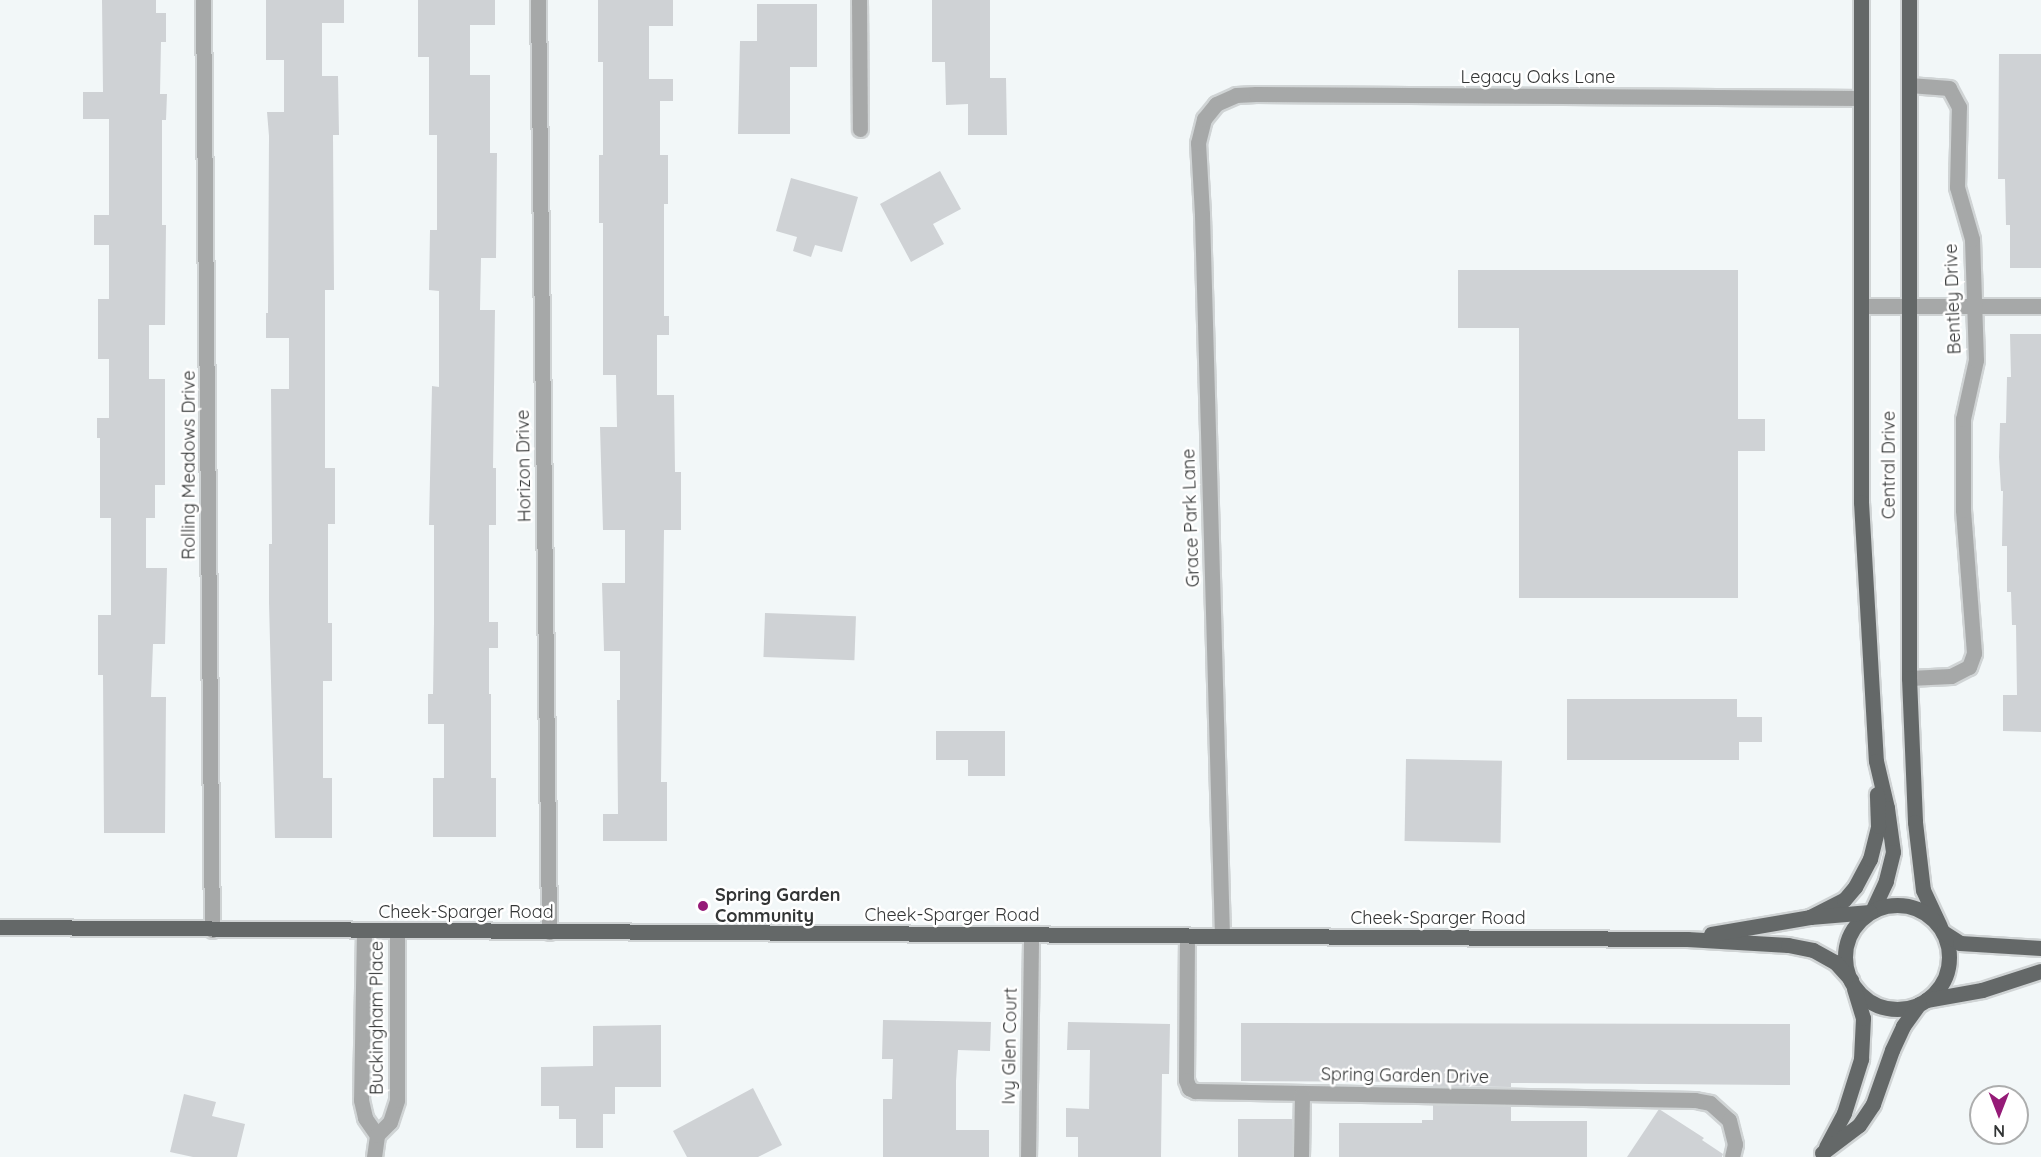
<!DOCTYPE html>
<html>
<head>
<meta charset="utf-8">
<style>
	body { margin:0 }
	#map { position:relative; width:2041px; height:1157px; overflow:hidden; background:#f2f7f8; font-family:Quicksand,sans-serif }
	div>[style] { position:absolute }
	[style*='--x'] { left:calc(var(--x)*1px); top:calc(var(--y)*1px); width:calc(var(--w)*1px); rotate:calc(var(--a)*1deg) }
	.building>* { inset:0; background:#cfd2d5; transform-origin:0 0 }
	.roads { filter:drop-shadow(2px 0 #d0d4d5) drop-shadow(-2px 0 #d0d4d5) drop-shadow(0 2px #d0d4d5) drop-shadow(0 -2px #d0d4d5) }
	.minor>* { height:15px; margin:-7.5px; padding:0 7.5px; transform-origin:7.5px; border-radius:7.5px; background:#a6a8a8 }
	.major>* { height:15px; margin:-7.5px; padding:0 7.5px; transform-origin:7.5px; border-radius:7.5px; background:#646868 }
	.major>.ring { margin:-7.5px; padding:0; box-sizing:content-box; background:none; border:15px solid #646868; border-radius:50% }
	.dots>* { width:16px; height:16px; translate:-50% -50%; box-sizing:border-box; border:3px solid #fff; border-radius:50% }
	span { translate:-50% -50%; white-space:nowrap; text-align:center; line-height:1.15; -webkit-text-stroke:5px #fff; paint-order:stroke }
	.street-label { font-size:18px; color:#333535 }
	.poi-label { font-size:18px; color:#333535; font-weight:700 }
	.left { translate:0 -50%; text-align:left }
	.north { position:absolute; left:1969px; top:1085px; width:60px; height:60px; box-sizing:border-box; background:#fff; border:2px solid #adaeae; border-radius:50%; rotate:180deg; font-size:16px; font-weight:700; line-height:24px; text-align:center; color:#333535 }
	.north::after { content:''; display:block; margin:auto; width:21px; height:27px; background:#951b77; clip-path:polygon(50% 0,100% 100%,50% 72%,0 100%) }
</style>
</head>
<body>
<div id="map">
	<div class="building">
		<div style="clip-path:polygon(102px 0,156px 0,156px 13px,166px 13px,166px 42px,161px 42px,160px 94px,167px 94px,166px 120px,162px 120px,162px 225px,166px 225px,165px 325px,149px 325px,149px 379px,165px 379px,165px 485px,155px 485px,155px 518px,146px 518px,146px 568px,167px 568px,165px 644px,153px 644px,151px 697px,166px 697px,165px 833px,104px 833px,103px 675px,98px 675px,98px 615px,111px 615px,111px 518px,100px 518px,100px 438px,97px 438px,97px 418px,109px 418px,109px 359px,98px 359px,98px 299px,109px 299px,109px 245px,94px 245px,94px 215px,109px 215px,109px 119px,83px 119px,83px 92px,103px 92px)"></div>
		<div style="clip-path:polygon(266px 0,344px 0,344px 23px,322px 23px,322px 76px,338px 76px,339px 135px,333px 135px,334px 290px,325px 290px,325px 468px,335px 468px,335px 524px,328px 524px,328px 623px,332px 623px,332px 681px,323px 681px,323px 778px,332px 778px,332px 838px,275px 838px,269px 603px,269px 544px,272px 544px,271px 389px,289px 389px,289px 338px,266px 338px,266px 313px,268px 313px,269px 136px,267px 112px,284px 112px,284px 60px,266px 60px)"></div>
		<div style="clip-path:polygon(418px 0,495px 0,495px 25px,470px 25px,470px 75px,490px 75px,490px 153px,497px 153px,496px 258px,481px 258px,480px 310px,495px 310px,493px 468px,496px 468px,496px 525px,489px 525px,489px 622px,498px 622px,498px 648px,489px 648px,489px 694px,491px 694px,491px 778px,496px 778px,496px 837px,433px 837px,433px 778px,444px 778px,444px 724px,428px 724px,428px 694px,433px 694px,434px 622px,434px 525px,429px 525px,432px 386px,439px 387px,439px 291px,429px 290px,430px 230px,437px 230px,437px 135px,429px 135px,429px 57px,418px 57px)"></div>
		<div style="clip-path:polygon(598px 0,673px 0,673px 26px,649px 26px,649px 79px,673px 79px,673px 101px,660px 101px,660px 155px,668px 155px,668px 204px,664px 204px,664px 316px,669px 316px,669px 335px,657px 335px,657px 395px,674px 395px,675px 472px,681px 472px,681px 530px,664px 530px,661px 782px,667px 782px,667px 841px,603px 841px,603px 814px,618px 814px,617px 700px,620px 700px,620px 651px,604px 651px,602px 583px,625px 583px,625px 530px,603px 530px,600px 427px,617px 427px,616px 375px,603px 375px,603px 223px,599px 223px,599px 155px,603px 155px,603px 62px,598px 62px)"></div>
		<div style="clip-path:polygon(932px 0,990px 0,990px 78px,1006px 78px,1007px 135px,968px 135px,968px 104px,946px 105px,945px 62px,932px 62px)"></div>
		<div style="clip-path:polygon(757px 4px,817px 4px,817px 67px,790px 67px,790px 134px,738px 134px,740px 41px,757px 41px)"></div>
		<div style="clip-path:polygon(1999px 54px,2041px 54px,2041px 268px,2010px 268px,2010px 225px,2006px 225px,2005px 179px,1998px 179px)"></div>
		<div style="clip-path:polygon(940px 171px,961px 209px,933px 224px,944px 244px,911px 262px,880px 204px)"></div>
		<div style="clip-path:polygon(791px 178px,858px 197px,842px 252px,815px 245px,811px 257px,793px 251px,797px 237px,776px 231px)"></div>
		<div style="clip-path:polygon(1458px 270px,1738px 270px,1738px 419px,1765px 419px,1765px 451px,1738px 451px,1738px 598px,1519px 598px,1519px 328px,1458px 328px)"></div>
		<div style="clip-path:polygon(2010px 334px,2041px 334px,2041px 732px,2003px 731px,2003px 695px,2017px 695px,2016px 625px,2012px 625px,2011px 592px,2007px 592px,2007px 546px,2002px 546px,2003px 491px,2001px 491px,1999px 457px,2000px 423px,2006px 423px,2007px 377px,2011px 377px)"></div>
		<div style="left:765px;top:613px;width:91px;height:44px;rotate:2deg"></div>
		<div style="clip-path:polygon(1567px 699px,1737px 699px,1737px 717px,1762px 717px,1762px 742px,1739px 742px,1739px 760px,1567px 760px)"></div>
		<div style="clip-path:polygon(936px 731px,1005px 731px,1005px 776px,968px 776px,968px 760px,936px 760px)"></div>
		<div style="left:1406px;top:759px;width:96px;height:82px;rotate:1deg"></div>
		<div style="clip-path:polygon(883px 1020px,991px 1022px,990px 1051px,958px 1050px,956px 1081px,956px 1130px,989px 1130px,989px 1157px,883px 1157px,883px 1099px,892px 1099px,893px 1059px,882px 1059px)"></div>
		<div style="clip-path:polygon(1068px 1022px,1170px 1024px,1169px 1074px,1162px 1074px,1161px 1157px,1078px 1157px,1078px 1137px,1066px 1137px,1066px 1108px,1089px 1109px,1090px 1050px,1067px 1050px)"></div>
		<div style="clip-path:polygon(1241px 1023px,1790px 1024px,1790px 1085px,1511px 1083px,1511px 1087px,1433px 1086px,1433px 1082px,1241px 1081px)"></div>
		<div style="clip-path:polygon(661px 1025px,661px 1087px,615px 1087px,615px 1114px,603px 1114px,603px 1148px,576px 1148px,576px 1119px,559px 1119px,559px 1106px,541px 1106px,541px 1067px,593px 1066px,593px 1026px)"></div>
		<div style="clip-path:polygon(753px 1088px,782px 1145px,758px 1157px,687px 1157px,673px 1131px)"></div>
		<div style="clip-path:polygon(184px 1094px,216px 1102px,212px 1116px,245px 1124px,237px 1157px,193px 1157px,170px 1152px)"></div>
		<div style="clip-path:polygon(1433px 1105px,1511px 1106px,1511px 1121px,1587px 1121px,1587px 1157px,1339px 1157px,1339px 1123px,1422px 1123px,1422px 1120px,1433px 1120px)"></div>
		<div style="clip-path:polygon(1659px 1109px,1704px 1138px,1702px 1140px,1723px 1154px,1722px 1157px,1627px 1157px)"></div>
		<div style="left:1238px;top:1119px;width:54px;height:38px"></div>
	</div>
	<div class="roads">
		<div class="minor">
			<div style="--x:203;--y:0;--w:930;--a:89.45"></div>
			<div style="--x:538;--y:0;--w:932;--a:89.32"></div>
			<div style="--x:859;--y:0;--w:129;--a:89.6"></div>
			<div style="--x:1861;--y:306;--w:180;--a:0"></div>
			<div style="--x:1909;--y:678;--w:42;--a:-2.7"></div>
			<div style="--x:1951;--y:676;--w:20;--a:-27"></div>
			<div style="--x:1969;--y:667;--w:15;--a:-70"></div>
			<div style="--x:1974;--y:653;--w:143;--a:-94.4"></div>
			<div style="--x:1963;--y:510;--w:91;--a:-90"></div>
			<div style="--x:1963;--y:419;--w:60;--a:-77.6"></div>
			<div style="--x:1976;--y:360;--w:121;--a:-91.9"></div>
			<div style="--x:1972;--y:239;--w:54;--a:-106.1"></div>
			<div style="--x:1957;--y:187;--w:80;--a:-88.6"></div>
			<div style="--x:1959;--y:107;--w:21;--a:-118"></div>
			<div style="--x:1949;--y:88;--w:40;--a:-175.7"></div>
			<div style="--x:364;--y:931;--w:169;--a:91"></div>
			<div style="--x:361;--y:1100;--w:18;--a:77"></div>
			<div style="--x:365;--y:1118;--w:21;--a:55"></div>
			<div style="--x:1187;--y:936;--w:144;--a:90.4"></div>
			<div style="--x:1186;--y:1080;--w:9;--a:69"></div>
			<div style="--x:1189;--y:1088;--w:7;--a:27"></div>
			<div style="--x:1195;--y:1091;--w:500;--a:1.03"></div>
			<div style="--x:1695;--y:1100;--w:15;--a:11"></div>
			<div style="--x:1710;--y:1103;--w:25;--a:42"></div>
			<div style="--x:1729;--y:1120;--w:25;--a:76"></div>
			<div style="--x:1735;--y:1144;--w:13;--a:103"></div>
			<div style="--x:1222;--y:936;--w:722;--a:-91.59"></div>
			<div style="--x:1202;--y:214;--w:71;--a:-93.2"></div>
			<div style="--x:1198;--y:143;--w:25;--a:-76"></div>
			<div style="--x:1204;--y:119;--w:19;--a:-51"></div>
			<div style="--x:1216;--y:104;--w:22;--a:-24"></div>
			<div style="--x:1236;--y:95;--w:20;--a:-3"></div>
			<div style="--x:1256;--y:94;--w:605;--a:0.38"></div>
			<div style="--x:374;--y:1157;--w:22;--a:-82"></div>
			<div style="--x:377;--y:1135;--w:18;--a:-45"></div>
			<div style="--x:390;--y:1122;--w:23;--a:-72"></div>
			<div style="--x:397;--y:1100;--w:169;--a:-90"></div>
			<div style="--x:1028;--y:1157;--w:222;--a:-89.2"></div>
			<div style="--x:1301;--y:1157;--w:63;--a:-89.1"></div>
		</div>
		<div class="major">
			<div style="--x:1861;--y:0;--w:502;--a:90"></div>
			<div style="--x:1861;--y:502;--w:259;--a:86.7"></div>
			<div style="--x:1876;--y:761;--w:48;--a:76.8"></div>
			<div style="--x:1887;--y:808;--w:44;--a:82.2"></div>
			<div style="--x:1893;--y:852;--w:30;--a:104"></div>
			<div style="--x:1886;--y:881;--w:33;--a:115"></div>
			<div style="--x:1909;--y:0;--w:678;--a:90"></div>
			<div style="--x:1909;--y:678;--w:144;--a:87.6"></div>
			<div style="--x:1915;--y:822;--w:68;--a:83.3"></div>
			<div style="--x:1923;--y:890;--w:40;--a:65"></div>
			<div class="ring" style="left:1845px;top:905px;width:89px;height:89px"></div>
			<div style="--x:1810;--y:917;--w:38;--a:-27"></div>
			<div style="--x:1844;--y:900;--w:17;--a:-50"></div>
			<div style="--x:1855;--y:887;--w:32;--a:-62"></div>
			<div style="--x:1870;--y:859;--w:34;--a:-76"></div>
			<div style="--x:1878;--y:826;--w:32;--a:-92"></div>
			<div style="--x:0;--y:927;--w:1687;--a:0.41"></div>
			<div style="--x:1687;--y:939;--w:101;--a:3.4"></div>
			<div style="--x:1788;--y:945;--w:25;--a:11"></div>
			<div style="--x:1813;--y:950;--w:25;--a:29"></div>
			<div style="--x:1835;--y:962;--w:24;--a:48"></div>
			<div style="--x:1943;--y:932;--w:20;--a:33"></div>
			<div style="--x:1960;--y:943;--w:81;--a:3.5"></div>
			<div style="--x:1711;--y:934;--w:100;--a:-9.7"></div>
			<div style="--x:1810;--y:917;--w:60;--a:-4.8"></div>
			<div style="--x:1926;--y:1000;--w:57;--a:-10.1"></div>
			<div style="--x:1982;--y:990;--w:62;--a:-17.9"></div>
			<div style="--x:1826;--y:1147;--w:38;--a:-62"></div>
			<div style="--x:1844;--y:1113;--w:57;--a:-72.5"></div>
			<div style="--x:1861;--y:1059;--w:41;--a:-87.2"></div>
			<div style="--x:1863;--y:1018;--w:31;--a:-107"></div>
			<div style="--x:1822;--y:1153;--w:46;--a:-37.1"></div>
			<div style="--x:1859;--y:1125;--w:25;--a:-56"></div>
			<div style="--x:1873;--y:1104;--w:57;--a:-70.6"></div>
			<div style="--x:1892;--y:1050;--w:26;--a:-65"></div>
			<div style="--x:1903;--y:1026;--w:27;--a:-54"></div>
		</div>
	</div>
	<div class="dots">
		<div style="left:703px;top:906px;background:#951b77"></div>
	</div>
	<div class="street-label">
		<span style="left:1538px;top:77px">Legacy Oaks Lane</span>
		<span style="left:1953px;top:299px;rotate:-92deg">Bentley Drive</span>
		<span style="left:189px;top:465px;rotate:-90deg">Rolling Meadows Drive</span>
		<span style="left:1889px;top:465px;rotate:-90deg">Central Drive</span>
		<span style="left:524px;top:466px;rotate:-91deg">Horizon Drive</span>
		<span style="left:1191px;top:518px;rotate:-92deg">Grace Park Lane</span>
		<span style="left:466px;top:912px">Cheek-Sparger Road</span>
		<span style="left:952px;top:915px">Cheek-Sparger Road</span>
		<span style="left:1438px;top:918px">Cheek-Sparger Road</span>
		<span style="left:377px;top:1018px;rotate:-90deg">Buckingham Place</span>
		<span style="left:1010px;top:1046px;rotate:-89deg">Ivy Glen Court</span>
		<span style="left:1405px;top:1076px;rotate:1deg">Spring Garden Drive</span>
	</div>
	<div class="poi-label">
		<span class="left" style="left:715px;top:906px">Spring Garden<br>Community</span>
	</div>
	<div class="north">N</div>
</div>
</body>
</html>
